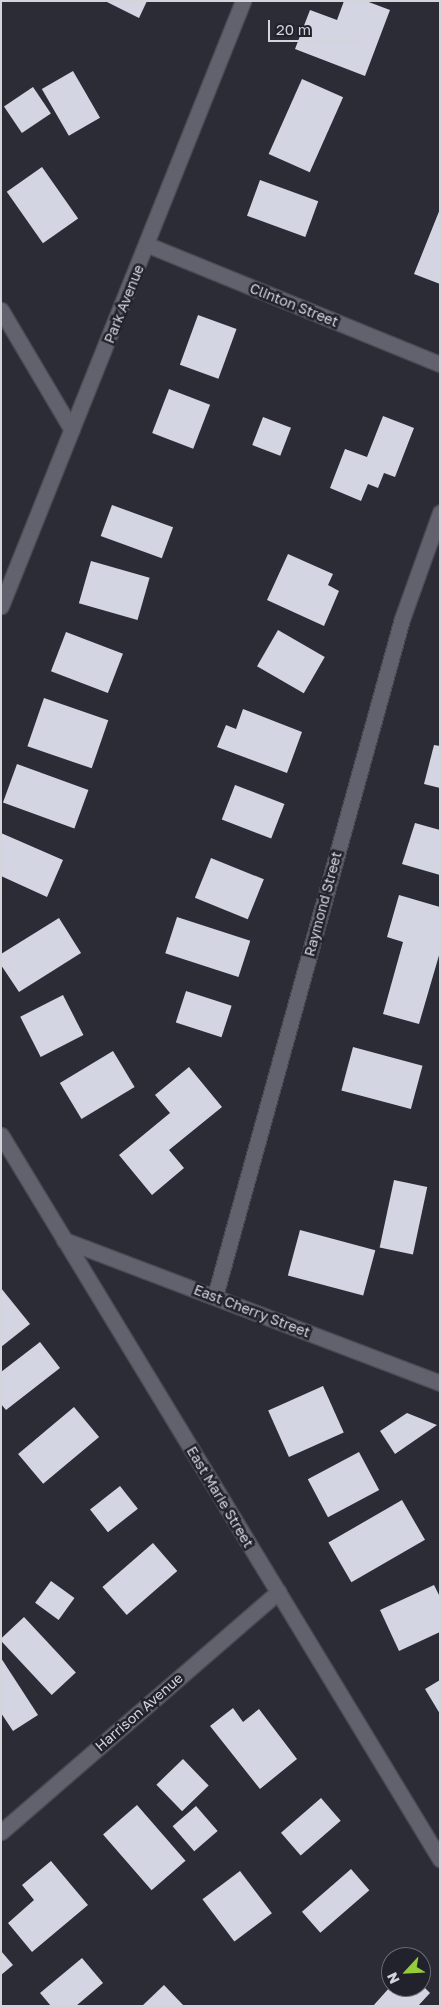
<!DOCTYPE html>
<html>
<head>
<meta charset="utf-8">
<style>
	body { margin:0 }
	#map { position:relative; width:441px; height:2007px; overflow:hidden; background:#2b2c36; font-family:"Golos Text",sans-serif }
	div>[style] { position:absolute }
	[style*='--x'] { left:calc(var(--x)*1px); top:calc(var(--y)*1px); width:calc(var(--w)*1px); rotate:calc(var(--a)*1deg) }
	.building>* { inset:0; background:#d4d5e3; transform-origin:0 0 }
	.roads { filter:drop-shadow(1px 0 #494a52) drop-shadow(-1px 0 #494a52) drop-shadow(0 1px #494a52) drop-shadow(0 -1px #494a52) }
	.minor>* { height:15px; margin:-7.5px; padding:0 7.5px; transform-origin:7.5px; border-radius:7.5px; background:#61626d }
	.secondary>* { height:15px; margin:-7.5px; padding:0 7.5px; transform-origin:7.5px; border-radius:7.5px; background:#61626d }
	span { translate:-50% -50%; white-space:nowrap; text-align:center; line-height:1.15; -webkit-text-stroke:5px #21222c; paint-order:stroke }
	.street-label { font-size:14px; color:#d4d4db }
	.frame { position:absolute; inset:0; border:2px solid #d4d4db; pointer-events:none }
	.north { position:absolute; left:381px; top:1947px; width:50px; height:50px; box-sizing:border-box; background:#21222c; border:1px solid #696972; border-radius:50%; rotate:245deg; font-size:14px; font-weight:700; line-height:20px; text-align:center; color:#d4d4db }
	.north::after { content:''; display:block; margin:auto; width:18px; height:22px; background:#95cc3b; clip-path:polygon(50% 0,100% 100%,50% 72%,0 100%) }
	.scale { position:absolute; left:268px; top:20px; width:96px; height:22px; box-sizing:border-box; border:2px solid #d4d4db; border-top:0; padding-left:6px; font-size:15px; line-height:18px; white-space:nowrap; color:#d4d4db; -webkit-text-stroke:4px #21222c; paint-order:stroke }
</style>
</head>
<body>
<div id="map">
	<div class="building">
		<div style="clip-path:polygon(105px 1px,147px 1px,139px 18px)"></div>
		<div style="clip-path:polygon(344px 1px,366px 1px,390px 10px,365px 76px,295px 49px,310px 10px,337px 20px)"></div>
		<div style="left:73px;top:71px;width:54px;height:36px;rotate:60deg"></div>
		<div style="left:302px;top:79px;width:45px;height:82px;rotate:24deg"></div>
		<div style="left:33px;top:87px;width:32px;height:35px;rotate:56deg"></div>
		<div style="left:42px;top:167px;width:63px;height:43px;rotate:55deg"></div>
		<div style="left:260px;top:180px;width:62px;height:38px;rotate:20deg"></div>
		<div style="clip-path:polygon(440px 209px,440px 284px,414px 274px)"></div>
		<div style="left:198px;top:315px;width:41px;height:53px;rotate:20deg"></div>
		<div style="left:169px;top:389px;width:44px;height:47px;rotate:21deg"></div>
		<div style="clip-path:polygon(383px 416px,414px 428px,395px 477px,384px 473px,378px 488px,368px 484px,361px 501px,330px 488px,345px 449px,367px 457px)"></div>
		<div style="left:263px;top:417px;width:30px;height:30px;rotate:21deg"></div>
		<div style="left:112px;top:505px;width:65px;height:33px;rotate:20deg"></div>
		<div style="clip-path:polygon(288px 554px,333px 574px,328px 585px,339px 591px,324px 626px,267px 600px)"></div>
		<div style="left:91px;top:561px;width:61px;height:44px;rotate:16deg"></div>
		<div style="left:278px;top:630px;width:54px;height:42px;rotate:30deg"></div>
		<div style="left:66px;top:632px;width:61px;height:42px;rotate:21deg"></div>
		<div style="left:44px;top:698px;width:68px;height:51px;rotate:19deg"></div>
		<div style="clip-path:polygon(243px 709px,302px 732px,287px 773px,217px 747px,226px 725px,236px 729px)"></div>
		<div style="clip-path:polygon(434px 745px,440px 746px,440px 788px,424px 784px)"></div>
		<div style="left:17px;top:764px;width:76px;height:41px;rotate:20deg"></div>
		<div style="left:235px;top:785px;width:53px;height:37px;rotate:21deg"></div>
		<div style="clip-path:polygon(415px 823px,440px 830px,440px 875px,402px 864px)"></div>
		<div style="clip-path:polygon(1px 833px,63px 860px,47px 897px,1px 876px)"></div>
		<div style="left:211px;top:858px;width:57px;height:43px;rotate:22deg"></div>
		<div style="clip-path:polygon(399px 895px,440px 907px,440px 952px,419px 1024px,383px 1014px,403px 942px,387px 937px)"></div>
		<div style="left:177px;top:917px;width:77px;height:38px;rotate:18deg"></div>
		<div style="clip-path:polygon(59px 918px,81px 953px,19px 992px,1px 965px,1px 954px)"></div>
		<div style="left:186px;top:991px;width:48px;height:33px;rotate:18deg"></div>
		<div style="left:63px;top:995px;width:45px;height:48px;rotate:63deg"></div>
		<div style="left:353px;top:1047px;width:72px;height:45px;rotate:15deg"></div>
		<div style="left:113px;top:1051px;width:42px;height:62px;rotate:59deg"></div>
		<div style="clip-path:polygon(189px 1067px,222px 1107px,169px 1150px,184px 1168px,152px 1195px,119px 1155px,170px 1113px,155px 1095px)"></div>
		<div style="left:394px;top:1180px;width:34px;height:69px;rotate:12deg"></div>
		<div style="left:300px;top:1230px;width:78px;height:47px;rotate:15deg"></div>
		<div style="clip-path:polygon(1px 1288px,30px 1324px,1px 1347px)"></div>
		<div style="clip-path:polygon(40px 1342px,60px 1368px,6px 1410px,1px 1404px,1px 1372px)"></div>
		<div style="left:323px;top:1386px;width:51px;height:60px;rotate:66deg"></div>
		<div style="left:74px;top:1407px;width:39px;height:73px;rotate:50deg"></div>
		<div style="clip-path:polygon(407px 1413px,437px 1425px,395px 1454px,380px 1431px)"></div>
		<div style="left:359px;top:1452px;width:43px;height:58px;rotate:62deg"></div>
		<div style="left:120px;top:1486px;width:29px;height:38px;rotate:52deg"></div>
		<div style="left:402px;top:1500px;width:46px;height:85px;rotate:60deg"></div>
		<div style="left:153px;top:1543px;width:37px;height:67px;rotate:49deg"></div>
		<div style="left:51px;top:1581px;width:29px;height:27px;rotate:36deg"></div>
		<div style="clip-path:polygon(434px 1585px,440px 1597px,440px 1632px,399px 1651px,380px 1610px)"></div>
		<div style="left:24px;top:1617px;width:76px;height:33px;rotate:47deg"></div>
		<div style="clip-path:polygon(1px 1658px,38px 1715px,13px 1731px,1px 1713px)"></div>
		<div style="clip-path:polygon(440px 1680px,440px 1714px,425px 1689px)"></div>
		<div style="clip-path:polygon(233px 1708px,243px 1722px,259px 1709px,297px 1759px,260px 1789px,210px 1726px)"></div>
		<div style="left:183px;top:1759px;width:37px;height:37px;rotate:46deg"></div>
		<div style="left:321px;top:1798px;width:30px;height:53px;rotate:49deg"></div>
		<div style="left:137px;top:1805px;width:74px;height:45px;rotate:49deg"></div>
		<div style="left:196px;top:1806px;width:33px;height:31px;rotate:49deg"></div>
		<div style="clip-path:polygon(51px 1861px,88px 1905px,32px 1952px,8px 1923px,34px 1900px,22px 1885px)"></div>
		<div style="left:351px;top:1869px;width:28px;height:65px;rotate:49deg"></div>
		<div style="left:240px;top:1871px;width:53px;height:47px;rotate:53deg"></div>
		<div style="clip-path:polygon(1px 1951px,13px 1965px,1px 1975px)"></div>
		<div style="clip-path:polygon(82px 1958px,103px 1983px,76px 2006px,51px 2006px,40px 1993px)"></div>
		<div style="clip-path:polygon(421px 1984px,430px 1993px,418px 2006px,373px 2006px,390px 1987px)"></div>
		<div style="clip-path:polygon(164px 1985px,184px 2006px,142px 2006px)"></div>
	</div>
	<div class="roads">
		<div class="minor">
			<div style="--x:148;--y:245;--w:315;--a:22.2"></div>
			<div style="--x:1;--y:310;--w:139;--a:59.4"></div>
			<div style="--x:1;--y:606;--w:652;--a:-68.2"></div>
			<div style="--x:64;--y:1240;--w:402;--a:20.8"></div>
			<div style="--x:215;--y:1296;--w:702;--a:-74.56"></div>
			<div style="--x:402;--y:619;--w:113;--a:-70.3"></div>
			<div style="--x:1;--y:1832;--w:367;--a:-40.9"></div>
		</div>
		<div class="secondary">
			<div style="--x:1;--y:1135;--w:847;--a:58.77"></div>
		</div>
	</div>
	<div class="street-label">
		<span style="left:124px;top:304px;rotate:-68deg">Park Avenue</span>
		<span style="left:294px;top:305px;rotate:22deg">Clinton Street</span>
		<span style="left:323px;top:904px;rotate:-75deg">Raymond Street</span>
		<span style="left:252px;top:1311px;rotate:21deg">East Cherry Street</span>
		<span style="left:220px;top:1497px;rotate:59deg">East Marie Street</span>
		<span style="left:139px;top:1712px;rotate:-41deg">Harrison Avenue</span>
	</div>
	<div class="frame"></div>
	<div class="north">N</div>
	<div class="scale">20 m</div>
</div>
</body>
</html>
